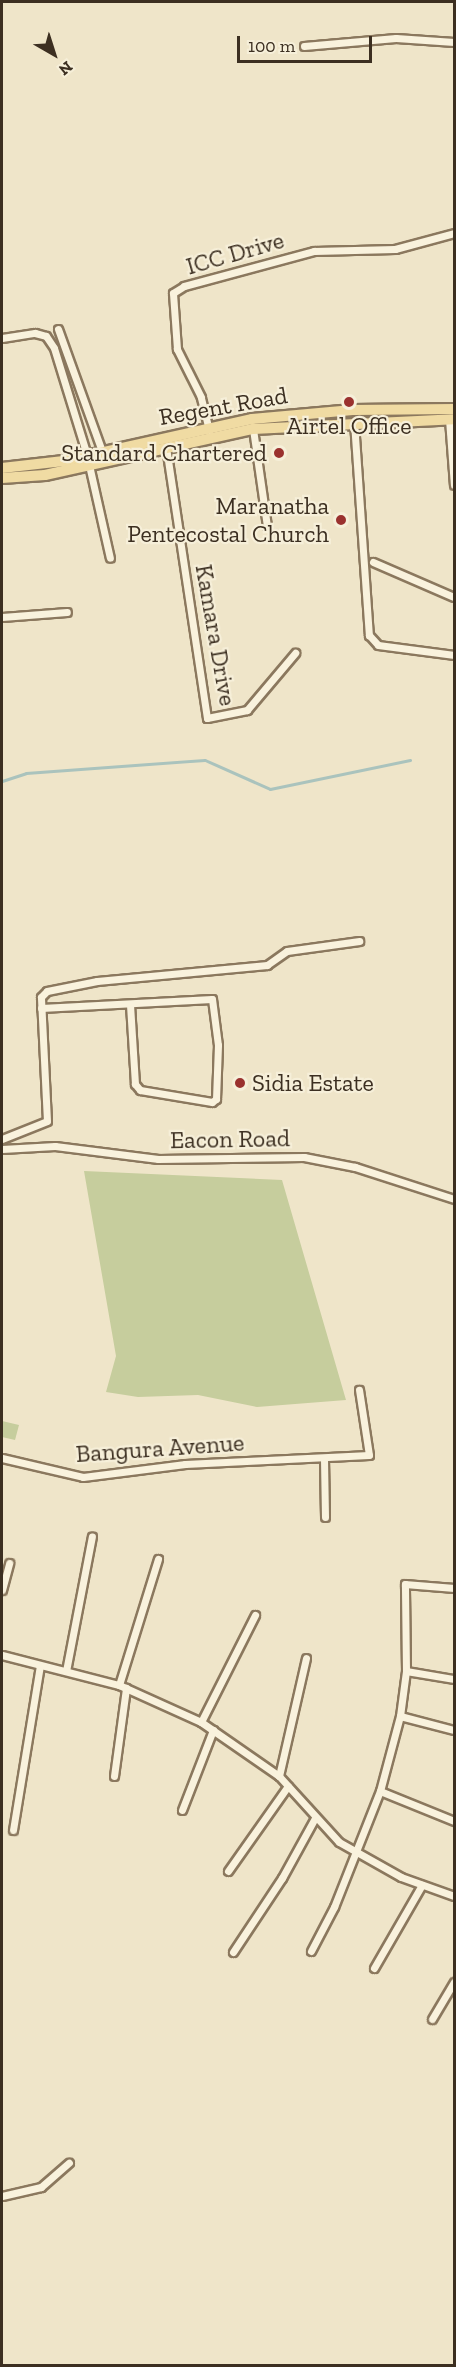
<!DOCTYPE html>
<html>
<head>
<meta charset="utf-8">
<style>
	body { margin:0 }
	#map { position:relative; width:456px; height:2367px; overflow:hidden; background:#efe5c9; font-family:"Zilla Slab",serif }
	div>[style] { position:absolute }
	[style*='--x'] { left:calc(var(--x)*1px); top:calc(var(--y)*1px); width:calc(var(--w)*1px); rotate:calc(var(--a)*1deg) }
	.green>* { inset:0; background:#c6cd9d }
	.stream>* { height:3px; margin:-1.5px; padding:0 1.5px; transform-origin:1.5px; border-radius:1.5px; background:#aac3bd }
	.roads { filter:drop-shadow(2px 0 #8b785e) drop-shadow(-2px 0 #8b785e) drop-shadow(0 2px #8b785e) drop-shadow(0 -2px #8b785e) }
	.minor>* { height:7px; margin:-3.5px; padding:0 3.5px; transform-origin:3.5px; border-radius:3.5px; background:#f9f2dd }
	.primary>* { height:10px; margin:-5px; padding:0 5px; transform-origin:5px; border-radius:5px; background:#f0dba3 }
	.dots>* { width:16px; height:16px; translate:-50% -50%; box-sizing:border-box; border:3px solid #f6efd9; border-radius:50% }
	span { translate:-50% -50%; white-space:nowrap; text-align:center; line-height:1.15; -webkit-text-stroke:4.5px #f6efd9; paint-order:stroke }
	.street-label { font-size:24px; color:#3c2f21 }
	.poi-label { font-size:24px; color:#3c2f21 }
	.right { translate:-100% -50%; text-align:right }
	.left { translate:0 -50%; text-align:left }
	.frame { position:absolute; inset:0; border:3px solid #3c2f21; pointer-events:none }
	.north { position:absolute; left:24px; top:24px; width:60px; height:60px; -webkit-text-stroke:4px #f6efd9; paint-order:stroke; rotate:141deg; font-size:16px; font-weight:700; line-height:24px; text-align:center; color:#3c2f21 }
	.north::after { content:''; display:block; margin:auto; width:21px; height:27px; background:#3c2f21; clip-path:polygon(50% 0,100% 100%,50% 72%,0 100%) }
	.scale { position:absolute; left:237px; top:36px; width:135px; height:27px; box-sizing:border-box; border:3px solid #3c2f21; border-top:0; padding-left:8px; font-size:18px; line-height:21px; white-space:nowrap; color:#3c2f21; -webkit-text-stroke:4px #f6efd9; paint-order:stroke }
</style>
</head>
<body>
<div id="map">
	<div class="green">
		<div style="clip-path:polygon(84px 1171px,282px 1180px,346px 1400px,257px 1407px,198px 1395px,138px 1397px,106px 1392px,116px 1356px)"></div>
		<div style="clip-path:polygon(2px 1421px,19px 1425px,15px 1440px,2px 1437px)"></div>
	</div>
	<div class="stream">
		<div style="--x:2;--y:781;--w:25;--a:-18"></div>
		<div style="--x:26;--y:773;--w:179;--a:-4.2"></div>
		<div style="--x:205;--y:760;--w:71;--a:24"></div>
		<div style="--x:270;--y:789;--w:143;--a:-11.7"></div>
	</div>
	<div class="roads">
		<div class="minor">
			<div style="--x:304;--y:46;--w:92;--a:-5"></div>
			<div style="--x:396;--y:38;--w:58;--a:3.9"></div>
			<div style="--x:58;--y:329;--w:130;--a:70.2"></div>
			<div style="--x:2;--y:338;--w:33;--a:-9"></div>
			<div style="--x:35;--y:333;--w:11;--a:15"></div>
			<div style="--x:46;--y:336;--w:14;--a:56"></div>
			<div style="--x:54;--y:348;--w:112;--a:72.9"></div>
			<div style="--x:449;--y:419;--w:66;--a:85.7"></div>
			<div style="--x:354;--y:422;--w:214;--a:86"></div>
			<div style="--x:369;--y:635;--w:13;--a:48"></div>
			<div style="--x:378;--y:645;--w:77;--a:7.5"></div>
			<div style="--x:253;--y:429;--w:98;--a:81.8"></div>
			<div style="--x:209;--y:430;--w:34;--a:-104"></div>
			<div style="--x:201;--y:397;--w:54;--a:-116.6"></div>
			<div style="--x:177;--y:349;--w:56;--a:-94.1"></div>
			<div style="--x:173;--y:293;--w:13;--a:-32"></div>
			<div style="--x:184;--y:286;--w:135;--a:-15.1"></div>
			<div style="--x:314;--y:251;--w:81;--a:-1.4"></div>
			<div style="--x:395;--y:249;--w:61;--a:-15.2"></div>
			<div style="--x:166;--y:447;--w:274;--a:81.4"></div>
			<div style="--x:207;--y:718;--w:41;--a:-11.3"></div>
			<div style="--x:247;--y:710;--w:75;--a:-49.9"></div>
			<div style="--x:89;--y:465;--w:95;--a:77.3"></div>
			<div style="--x:373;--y:562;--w:88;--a:23.4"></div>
			<div style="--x:2;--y:617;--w:65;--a:-4.4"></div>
			<div style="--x:41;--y:1008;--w:171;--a:-3"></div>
			<div style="--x:212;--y:999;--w:46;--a:82.6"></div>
			<div style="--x:218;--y:1045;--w:54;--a:92.1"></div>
			<div style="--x:216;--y:1099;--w:5;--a:143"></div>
			<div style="--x:212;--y:1102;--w:73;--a:-170.5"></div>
			<div style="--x:140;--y:1090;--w:8;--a:-130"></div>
			<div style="--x:135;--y:1084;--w:80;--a:-93.6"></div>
			<div style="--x:2;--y:1139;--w:48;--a:-21.8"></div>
			<div style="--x:47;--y:1121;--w:124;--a:-92.8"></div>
			<div style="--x:41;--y:997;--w:8;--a:-45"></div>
			<div style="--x:47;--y:991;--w:51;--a:-11.3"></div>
			<div style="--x:97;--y:981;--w:171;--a:-5.4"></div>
			<div style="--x:267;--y:965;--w:24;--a:-35"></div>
			<div style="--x:287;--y:951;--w:73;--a:-7.9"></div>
			<div style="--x:2;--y:1149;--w:53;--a:-3.2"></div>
			<div style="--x:55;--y:1146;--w:104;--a:7.2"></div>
			<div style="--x:158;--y:1159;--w:146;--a:-0.8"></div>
			<div style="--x:304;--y:1157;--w:52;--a:11.1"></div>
			<div style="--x:355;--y:1167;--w:104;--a:17.9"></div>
			<div style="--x:2;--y:1458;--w:83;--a:13.2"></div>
			<div style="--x:83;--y:1477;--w:103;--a:-7.3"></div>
			<div style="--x:185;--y:1464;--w:184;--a:-2.8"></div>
			<div style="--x:369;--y:1455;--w:66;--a:-98.7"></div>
			<div style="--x:324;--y:1459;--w:58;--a:89"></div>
			<div style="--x:2;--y:1590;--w:28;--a:-75"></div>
			<div style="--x:2;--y:1655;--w:121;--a:14.4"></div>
			<div style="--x:119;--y:1685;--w:90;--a:24.3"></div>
			<div style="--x:201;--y:1722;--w:95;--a:34.7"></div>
			<div style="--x:279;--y:1776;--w:89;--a:47.7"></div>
			<div style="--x:339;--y:1842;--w:71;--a:29.4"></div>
			<div style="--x:401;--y:1877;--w:56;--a:19.7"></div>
			<div style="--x:66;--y:1671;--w:137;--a:-79.1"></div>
			<div style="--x:406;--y:1671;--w:49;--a:9.5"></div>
			<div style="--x:119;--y:1685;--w:132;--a:-72.8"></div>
			<div style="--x:400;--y:1716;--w:56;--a:14.5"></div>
			<div style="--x:201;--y:1722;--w:120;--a:-63.2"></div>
			<div style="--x:114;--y:1776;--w:89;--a:-82.2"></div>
			<div style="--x:279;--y:1776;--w:121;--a:-77.1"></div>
			<div style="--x:380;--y:1791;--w:80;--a:22.1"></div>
			<div style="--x:182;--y:1810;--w:86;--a:-68.8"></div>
			<div style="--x:13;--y:1830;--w:166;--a:-80.7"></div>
			<div style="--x:228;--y:1871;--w:104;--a:-54.8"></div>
			<div style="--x:311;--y:1951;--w:50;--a:-62.4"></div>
			<div style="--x:334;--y:1907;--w:125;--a:-68.4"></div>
			<div style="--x:380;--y:1791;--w:78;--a:-75.1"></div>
			<div style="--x:400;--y:1716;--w:45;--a:-82.4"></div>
			<div style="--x:406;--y:1671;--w:87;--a:-90.7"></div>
			<div style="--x:405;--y:1584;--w:49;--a:4.7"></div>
			<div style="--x:233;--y:1952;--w:89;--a:-56.5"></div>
			<div style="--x:282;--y:1878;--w:68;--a:-61.2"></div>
			<div style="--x:374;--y:1968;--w:96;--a:-60"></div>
			<div style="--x:432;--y:2019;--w:43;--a:-59.3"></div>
			<div style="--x:2;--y:2196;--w:40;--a:-13"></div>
			<div style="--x:41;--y:2187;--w:37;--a:-41"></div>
		</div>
		<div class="primary">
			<div style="--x:2;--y:468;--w:62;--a:-6.4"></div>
			<div style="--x:64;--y:461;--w:193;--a:-12.6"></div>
			<div style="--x:252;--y:419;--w:101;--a:-5.1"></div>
			<div style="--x:353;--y:410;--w:101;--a:-0.6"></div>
			<div style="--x:2;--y:478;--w:43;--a:-4"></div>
			<div style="--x:45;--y:475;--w:213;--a:-12.5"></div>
			<div style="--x:253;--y:429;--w:201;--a:-2.8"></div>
		</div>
	</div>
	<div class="dots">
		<div style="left:349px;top:402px;background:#9a312e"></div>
		<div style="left:279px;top:453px;background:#9a312e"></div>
		<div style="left:341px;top:520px;background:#9a312e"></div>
		<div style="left:240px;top:1083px;background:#9a312e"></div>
	</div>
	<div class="street-label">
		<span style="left:235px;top:253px;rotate:-16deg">ICC Drive</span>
		<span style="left:223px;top:406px;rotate:-10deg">Regent Road</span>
		<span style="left:216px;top:635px;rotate:80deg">Kamara Drive</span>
		<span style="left:230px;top:1139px;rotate:-1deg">Eacon Road</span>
		<span style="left:160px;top:1448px;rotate:-4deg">Bangura Avenue</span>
	</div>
	<div class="poi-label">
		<span style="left:349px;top:426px">Airtel Office</span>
		<span class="right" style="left:267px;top:453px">Standard Chartered</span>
		<span class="right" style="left:329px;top:520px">Maranatha<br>Pentecostal Church</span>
		<span class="left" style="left:252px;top:1083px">Sidia Estate</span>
	</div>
	<div class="frame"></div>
	<div class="north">N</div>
	<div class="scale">100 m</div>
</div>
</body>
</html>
